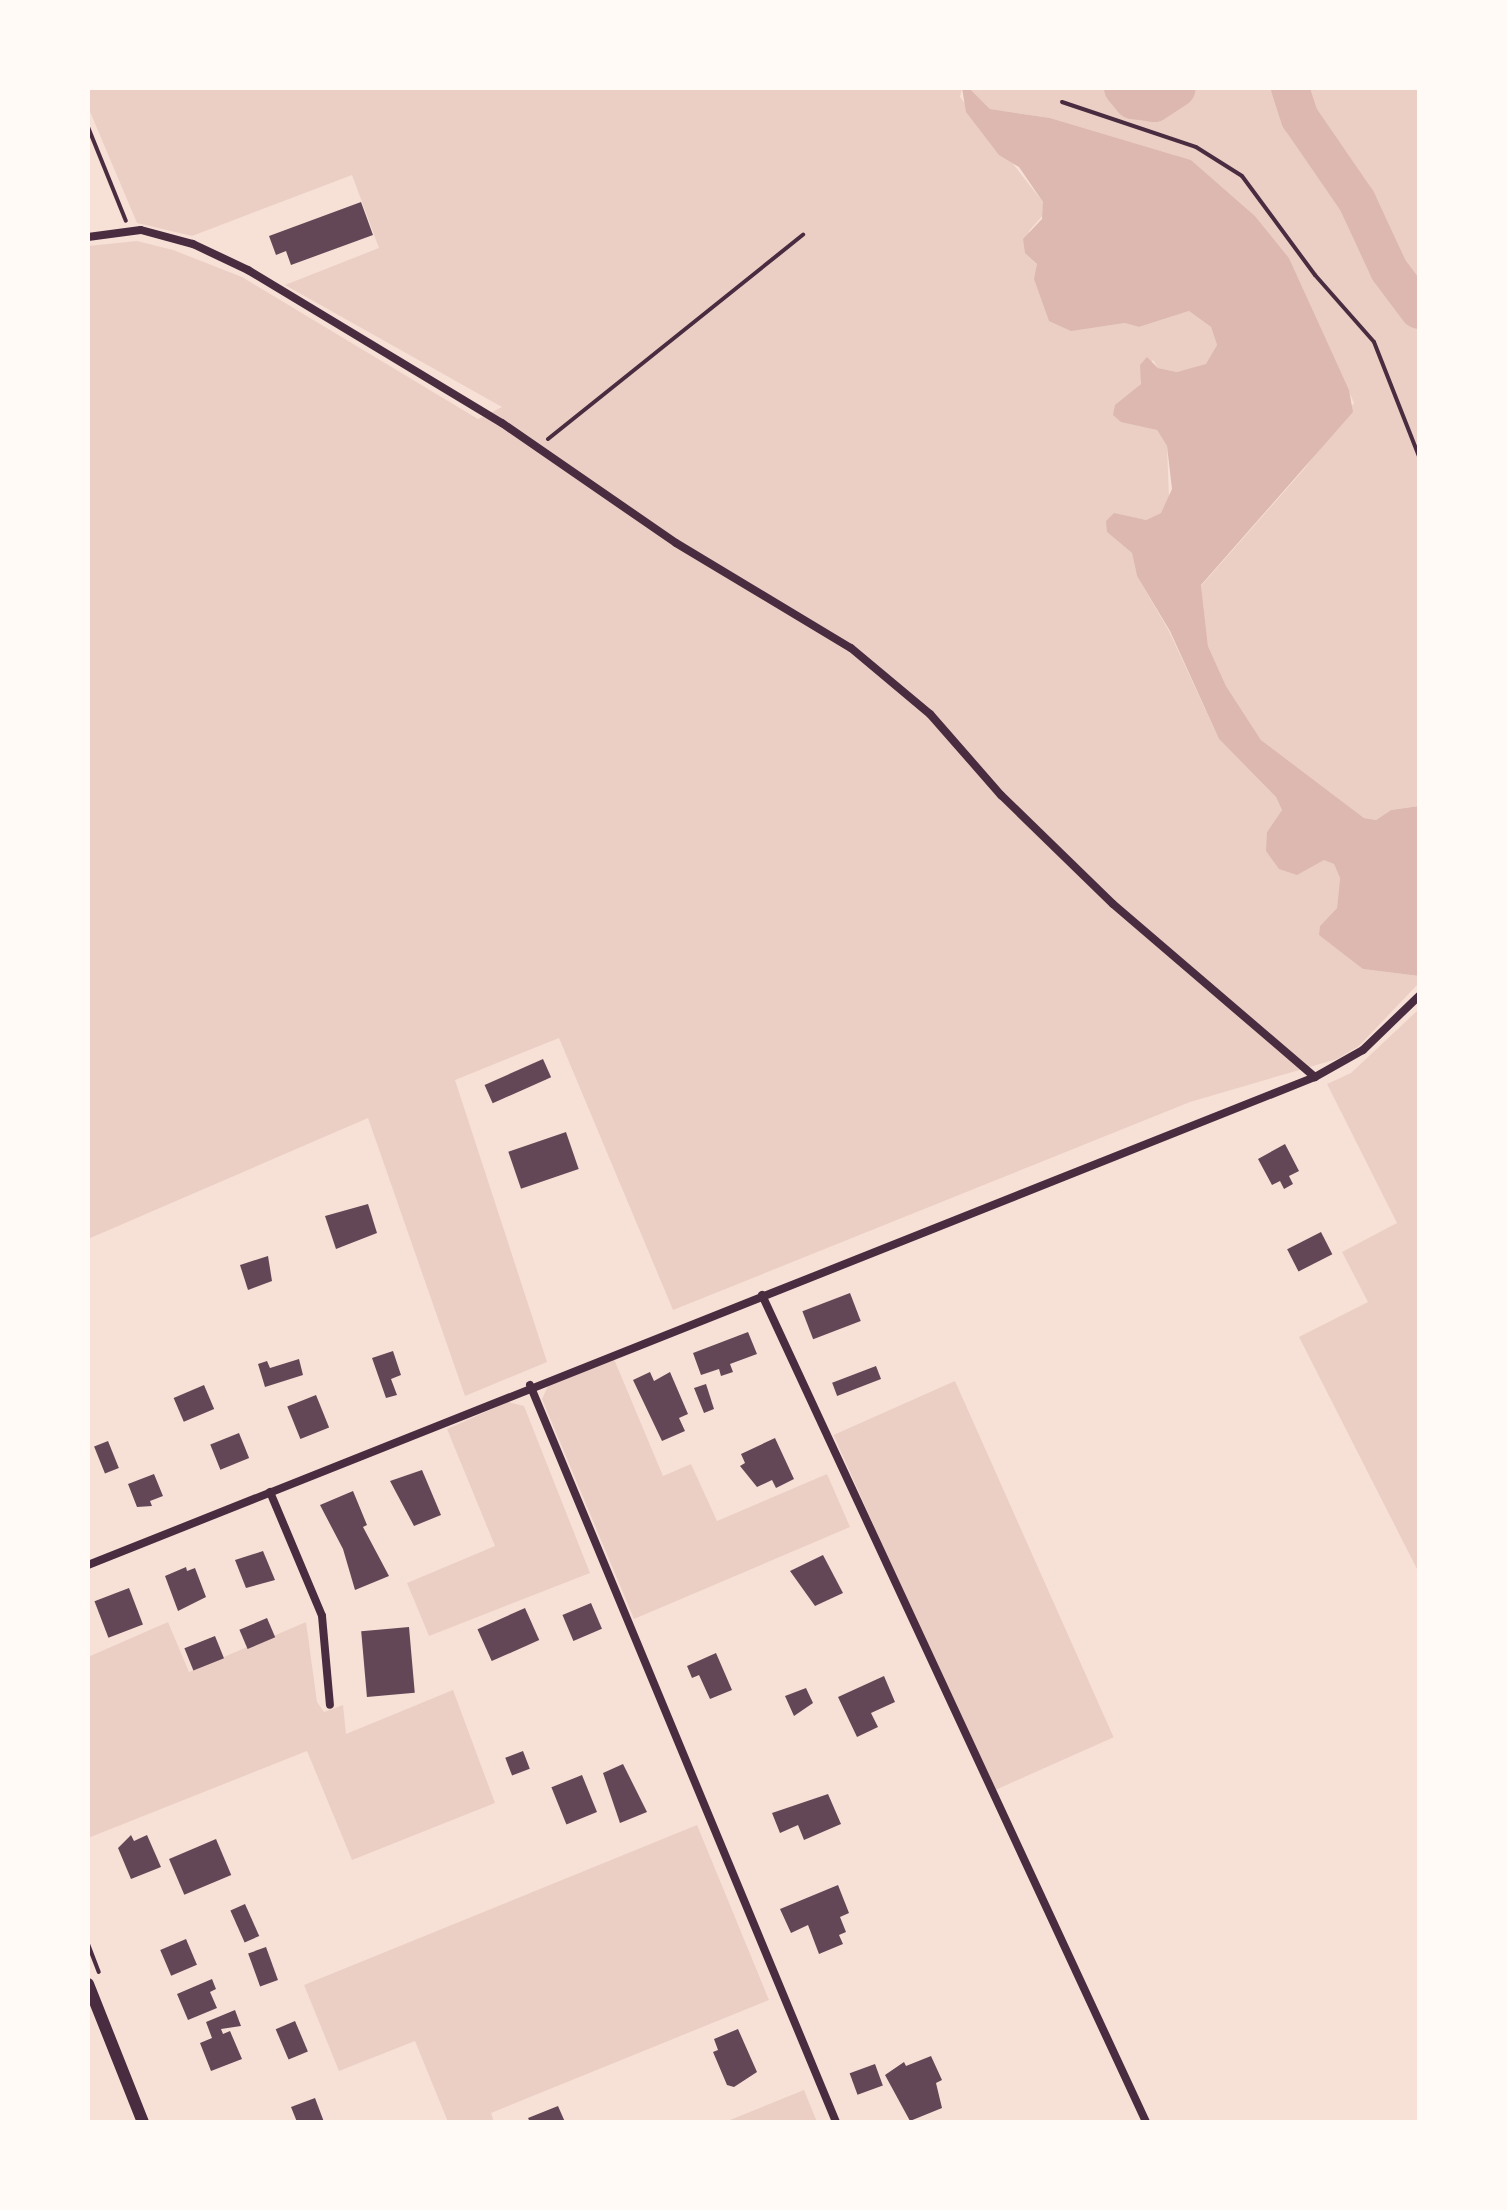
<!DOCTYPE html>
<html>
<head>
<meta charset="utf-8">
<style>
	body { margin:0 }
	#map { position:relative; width:1507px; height:2210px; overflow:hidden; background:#f7e1d7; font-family:"Varela Round",sans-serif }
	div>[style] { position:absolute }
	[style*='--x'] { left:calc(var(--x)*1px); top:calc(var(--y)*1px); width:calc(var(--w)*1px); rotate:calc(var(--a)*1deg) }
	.green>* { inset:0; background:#ebcfc5; transform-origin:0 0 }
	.water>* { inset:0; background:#dcb8b0 }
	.river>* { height:38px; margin:-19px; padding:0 19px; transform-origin:19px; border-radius:19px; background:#dcb8b0 }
	.building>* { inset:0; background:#644757; transform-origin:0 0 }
	.path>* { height:4px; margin:-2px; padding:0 2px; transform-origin:2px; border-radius:2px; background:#4a2c40 }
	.minor>* { height:8px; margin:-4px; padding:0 4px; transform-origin:4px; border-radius:4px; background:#4a2c40 }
	.tertiary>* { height:12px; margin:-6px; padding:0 6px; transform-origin:6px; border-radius:6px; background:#4a2c40 }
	span { translate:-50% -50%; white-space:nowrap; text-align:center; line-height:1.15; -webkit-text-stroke:8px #fffaf5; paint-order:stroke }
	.frame { position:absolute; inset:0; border:90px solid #fffaf5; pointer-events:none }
</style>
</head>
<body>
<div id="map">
	<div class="green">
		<div style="clip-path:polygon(88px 88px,962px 88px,960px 97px,1043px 202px,1046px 212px,1029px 231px,1026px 253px,1097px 327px,1125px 323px,1139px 327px,1189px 311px,1211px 327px,1217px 345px,1206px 365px,1177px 372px,1158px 368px,1153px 360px,1121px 421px,1157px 430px,1167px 446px,1169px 498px,1161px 513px,1146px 520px,1114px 514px,1107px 532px,1132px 553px,1137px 576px,1169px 631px,1219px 739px,1276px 797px,1282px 810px,1267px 832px,1334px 864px,1340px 878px,1337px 908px,1320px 926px,1363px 969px,1419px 976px,1419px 983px,1359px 1046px,1337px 1059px,1190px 1102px,673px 1310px,559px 1038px,455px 1080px,547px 1362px,465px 1396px,368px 1118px,88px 1239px,88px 246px,137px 241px,173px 250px,242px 277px,478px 419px,502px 407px,285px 285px,379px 248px,352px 175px,192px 236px,137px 223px,88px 107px)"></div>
		<div style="clip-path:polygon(969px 88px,1419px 88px,1419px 806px,1391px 810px,1376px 820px,1364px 818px,1261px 740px,1226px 686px,1208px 646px,1201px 586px,1305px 468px,1354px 403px,1289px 258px,1255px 216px,1191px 160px,1050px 118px,990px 109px)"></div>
		<div style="clip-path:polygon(1419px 1009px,1419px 1573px,1299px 1337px,1368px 1302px,1342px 1252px,1397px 1223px,1327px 1084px,1351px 1073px)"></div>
		<div style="clip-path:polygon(614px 1359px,663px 1476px,691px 1464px,717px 1521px,827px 1474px,850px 1527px,634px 1619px,542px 1399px,548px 1386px)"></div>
		<div style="left:955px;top:1381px;width:390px;height:133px;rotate:66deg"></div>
		<div style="clip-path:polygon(508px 1402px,524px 1406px,590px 1573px,429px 1636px,407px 1583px,495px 1546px,447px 1429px)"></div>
		<div style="clip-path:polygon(168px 1622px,189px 1672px,306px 1622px,317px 1702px,324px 1712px,343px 1705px,346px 1734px,453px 1690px,495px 1803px,352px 1860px,307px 1751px,88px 1838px,88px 1657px)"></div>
		<div style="clip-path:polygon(697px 1825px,769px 2000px,491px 2113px,494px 2122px,448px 2122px,415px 2041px,339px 2071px,304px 1985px)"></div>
		<div style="clip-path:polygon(804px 2090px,817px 2122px,725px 2122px)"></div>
	</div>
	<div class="water">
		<div style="clip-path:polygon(962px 88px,969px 88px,990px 109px,1050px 118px,1191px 160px,1255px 216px,1289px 258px,1349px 390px,1353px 412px,1201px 585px,1208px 646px,1226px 686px,1261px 740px,1364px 818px,1376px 820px,1391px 810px,1419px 806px,1419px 976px,1363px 969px,1319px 935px,1320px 926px,1337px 908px,1340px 878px,1334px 864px,1324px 860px,1297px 875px,1279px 869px,1266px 851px,1267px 832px,1282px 810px,1276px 797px,1219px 739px,1170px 631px,1137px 576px,1132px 553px,1107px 532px,1106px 521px,1114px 513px,1146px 520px,1161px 513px,1172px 489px,1167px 446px,1157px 430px,1121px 422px,1113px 415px,1115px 405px,1141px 384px,1140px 365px,1147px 357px,1158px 368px,1177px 372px,1206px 364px,1217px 345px,1211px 327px,1189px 311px,1139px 327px,1125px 323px,1071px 331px,1049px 321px,1034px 279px,1037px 264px,1025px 253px,1023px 239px,1042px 219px,1043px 202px,1019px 167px,999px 155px,966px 112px)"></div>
	</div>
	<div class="river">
		<div style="--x:1123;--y:88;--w:16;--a:50"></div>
		<div style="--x:1133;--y:100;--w:21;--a:8"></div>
		<div style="--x:1154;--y:103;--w:27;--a:-33"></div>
		<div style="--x:1290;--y:88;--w:32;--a:72"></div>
		<div style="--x:1300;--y:118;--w:101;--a:55.5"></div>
		<div style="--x:1357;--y:201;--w:76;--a:65.1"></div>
		<div style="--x:1389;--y:270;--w:50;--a:53.1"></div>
	</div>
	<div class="building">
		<div style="clip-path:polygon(361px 202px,373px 235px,291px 265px,286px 251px,276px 255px,269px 236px)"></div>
		<div style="left:543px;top:1059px;width:20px;height:64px;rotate:66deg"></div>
		<div style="left:566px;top:1132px;width:39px;height:61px;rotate:71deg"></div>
		<div style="clip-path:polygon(1285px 1144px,1299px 1171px,1289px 1176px,1293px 1184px,1284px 1189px,1280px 1181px,1272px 1185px,1258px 1159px)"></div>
		<div style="clip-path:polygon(368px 1204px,377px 1233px,336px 1249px,325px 1216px)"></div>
		<div style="left:1321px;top:1232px;width:25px;height:38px;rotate:63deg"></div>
		<div style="clip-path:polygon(268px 1256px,272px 1281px,248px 1290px,240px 1265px)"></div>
		<div style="left:850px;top:1293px;width:30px;height:51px;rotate:69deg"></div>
		<div style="clip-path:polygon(748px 1332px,757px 1354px,730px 1364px,733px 1372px,721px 1376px,719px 1369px,701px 1375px,693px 1353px)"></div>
		<div style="clip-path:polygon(393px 1351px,401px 1375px,391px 1379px,397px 1395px,386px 1398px,372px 1358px)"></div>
		<div style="clip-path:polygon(299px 1359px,303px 1375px,265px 1387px,258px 1364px,267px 1361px,270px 1368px)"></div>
		<div style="left:876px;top:1366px;width:14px;height:47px;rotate:69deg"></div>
		<div style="clip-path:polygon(650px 1372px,654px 1381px,670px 1372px,688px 1414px,679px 1418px,685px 1431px,662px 1441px,633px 1380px)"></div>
		<div style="clip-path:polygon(706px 1384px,714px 1409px,704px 1413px,694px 1388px)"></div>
		<div style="left:204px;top:1385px;width:26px;height:33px;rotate:67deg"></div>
		<div style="left:316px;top:1395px;width:35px;height:31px;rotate:68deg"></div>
		<div style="left:239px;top:1433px;width:27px;height:31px;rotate:68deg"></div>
		<div style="clip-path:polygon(775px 1438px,794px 1479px,776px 1488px,772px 1480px,757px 1487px,740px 1466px,745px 1463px,741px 1454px)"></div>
		<div style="left:108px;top:1441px;width:29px;height:15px;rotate:68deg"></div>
		<div style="clip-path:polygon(422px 1470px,441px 1515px,414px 1526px,390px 1481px)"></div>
		<div style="clip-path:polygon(154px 1474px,163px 1496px,150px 1501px,152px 1506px,137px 1507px,128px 1484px)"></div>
		<div style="clip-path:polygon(353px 1491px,367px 1525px,363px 1527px,389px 1576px,355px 1590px,343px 1549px,320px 1505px)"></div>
		<div style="clip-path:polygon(263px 1551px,275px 1580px,246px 1588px,235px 1560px)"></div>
		<div style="clip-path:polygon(823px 1555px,843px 1593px,815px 1606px,790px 1571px)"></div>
		<div style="clip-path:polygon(186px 1567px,187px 1571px,195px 1568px,206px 1597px,178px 1611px,165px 1576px)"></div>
		<div style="left:129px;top:1588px;width:39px;height:37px;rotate:69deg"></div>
		<div style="left:591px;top:1603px;width:28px;height:31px;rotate:67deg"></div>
		<div style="left:525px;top:1608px;width:35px;height:52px;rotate:66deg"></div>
		<div style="left:267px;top:1618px;width:21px;height:30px;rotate:67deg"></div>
		<div style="left:409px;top:1627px;width:66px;height:48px;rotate:85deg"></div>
		<div style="left:215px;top:1636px;width:24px;height:33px;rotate:68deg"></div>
		<div style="clip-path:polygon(716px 1653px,732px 1690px,710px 1699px,699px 1675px,692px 1678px,687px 1666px)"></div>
		<div style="clip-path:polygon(884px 1676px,895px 1702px,871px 1713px,878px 1727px,857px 1737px,838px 1697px)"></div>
		<div style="clip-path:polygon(806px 1688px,813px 1703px,794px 1716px,785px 1696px)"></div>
		<div style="left:523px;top:1751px;width:19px;height:19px;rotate:69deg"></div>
		<div style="clip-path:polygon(623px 1764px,647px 1812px,620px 1823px,603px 1773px)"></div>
		<div style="left:582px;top:1775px;width:40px;height:33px;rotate:68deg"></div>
		<div style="clip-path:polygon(828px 1794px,841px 1824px,804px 1840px,798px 1825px,780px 1833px,772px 1813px)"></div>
		<div style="clip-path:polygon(131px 1835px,134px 1841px,147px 1835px,161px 1867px,131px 1879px,118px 1848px)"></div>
		<div style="left:216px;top:1839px;width:39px;height:51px;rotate:67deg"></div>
		<div style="clip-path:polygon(838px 1885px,849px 1913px,840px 1917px,846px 1932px,839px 1935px,843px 1944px,819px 1954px,808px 1925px,791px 1933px,780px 1909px)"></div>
		<div style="left:245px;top:1904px;width:35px;height:16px;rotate:66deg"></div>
		<div style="left:186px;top:1939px;width:28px;height:28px;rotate:67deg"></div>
		<div style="left:266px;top:1947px;width:35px;height:19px;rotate:70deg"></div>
		<div style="clip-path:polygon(212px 1979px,216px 1989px,210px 1992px,217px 2008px,188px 2020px,177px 1994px)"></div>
		<div style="clip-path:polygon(235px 2010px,241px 2026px,221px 2029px,223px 2034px,230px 2031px,242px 2059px,211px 2071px,200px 2043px,212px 2038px,206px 2022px)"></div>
		<div style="left:295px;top:2021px;width:33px;height:21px;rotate:67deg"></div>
		<div style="clip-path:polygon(738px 2029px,757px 2072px,734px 2087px,727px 2085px,713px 2052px,718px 2050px,714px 2039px)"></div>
		<div style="clip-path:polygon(931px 2056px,942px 2080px,936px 2083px,942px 2108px,910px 2121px,885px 2075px,904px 2062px,906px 2066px)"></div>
		<div style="left:875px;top:2064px;width:23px;height:27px;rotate:70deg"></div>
		<div style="clip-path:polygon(315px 2098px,324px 2122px,297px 2122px,291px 2107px)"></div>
		<div style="clip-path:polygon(558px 2106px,565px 2122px,530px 2122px,528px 2118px)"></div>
	</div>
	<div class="path">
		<div style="--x:1062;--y:102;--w:141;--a:18.6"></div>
		<div style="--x:1196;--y:147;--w:54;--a:32.2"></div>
		<div style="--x:1242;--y:176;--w:123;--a:53.6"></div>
		<div style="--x:1315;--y:275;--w:89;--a:48.6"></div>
		<div style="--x:1374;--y:342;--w:123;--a:68.5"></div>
		<div style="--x:88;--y:127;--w:101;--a:68"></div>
		<div style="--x:548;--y:439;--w:327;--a:-38.7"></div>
		<div style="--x:88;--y:1944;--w:30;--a:69"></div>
	</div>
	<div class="minor">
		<div style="--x:88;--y:237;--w:53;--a:-7.5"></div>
		<div style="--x:141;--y:230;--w:54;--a:15.1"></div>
		<div style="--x:193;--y:244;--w:61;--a:25.3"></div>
		<div style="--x:248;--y:270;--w:297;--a:31.1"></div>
		<div style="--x:502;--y:423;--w:211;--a:34.6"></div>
		<div style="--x:676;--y:543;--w:204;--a:31"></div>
		<div style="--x:851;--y:648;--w:103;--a:39.9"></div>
		<div style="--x:930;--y:714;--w:108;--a:48.8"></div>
		<div style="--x:1001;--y:795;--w:156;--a:44.2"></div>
		<div style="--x:1113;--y:904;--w:266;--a:40.6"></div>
		<div style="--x:762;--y:1295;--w:912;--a:65.09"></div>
		<div style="--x:530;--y:1385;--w:798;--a:67.45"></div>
		<div style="--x:270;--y:1492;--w:134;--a:67.2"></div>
		<div style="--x:322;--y:1616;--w:89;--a:84.9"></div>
		<div style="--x:88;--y:1565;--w:1320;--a:-21.69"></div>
		<div style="--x:1315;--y:1077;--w:55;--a:-29.4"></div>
		<div style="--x:1363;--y:1050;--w:78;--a:-44"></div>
	</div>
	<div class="tertiary">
		<div style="--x:88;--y:1984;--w:149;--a:68.3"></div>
	</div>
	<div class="frame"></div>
</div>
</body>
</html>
